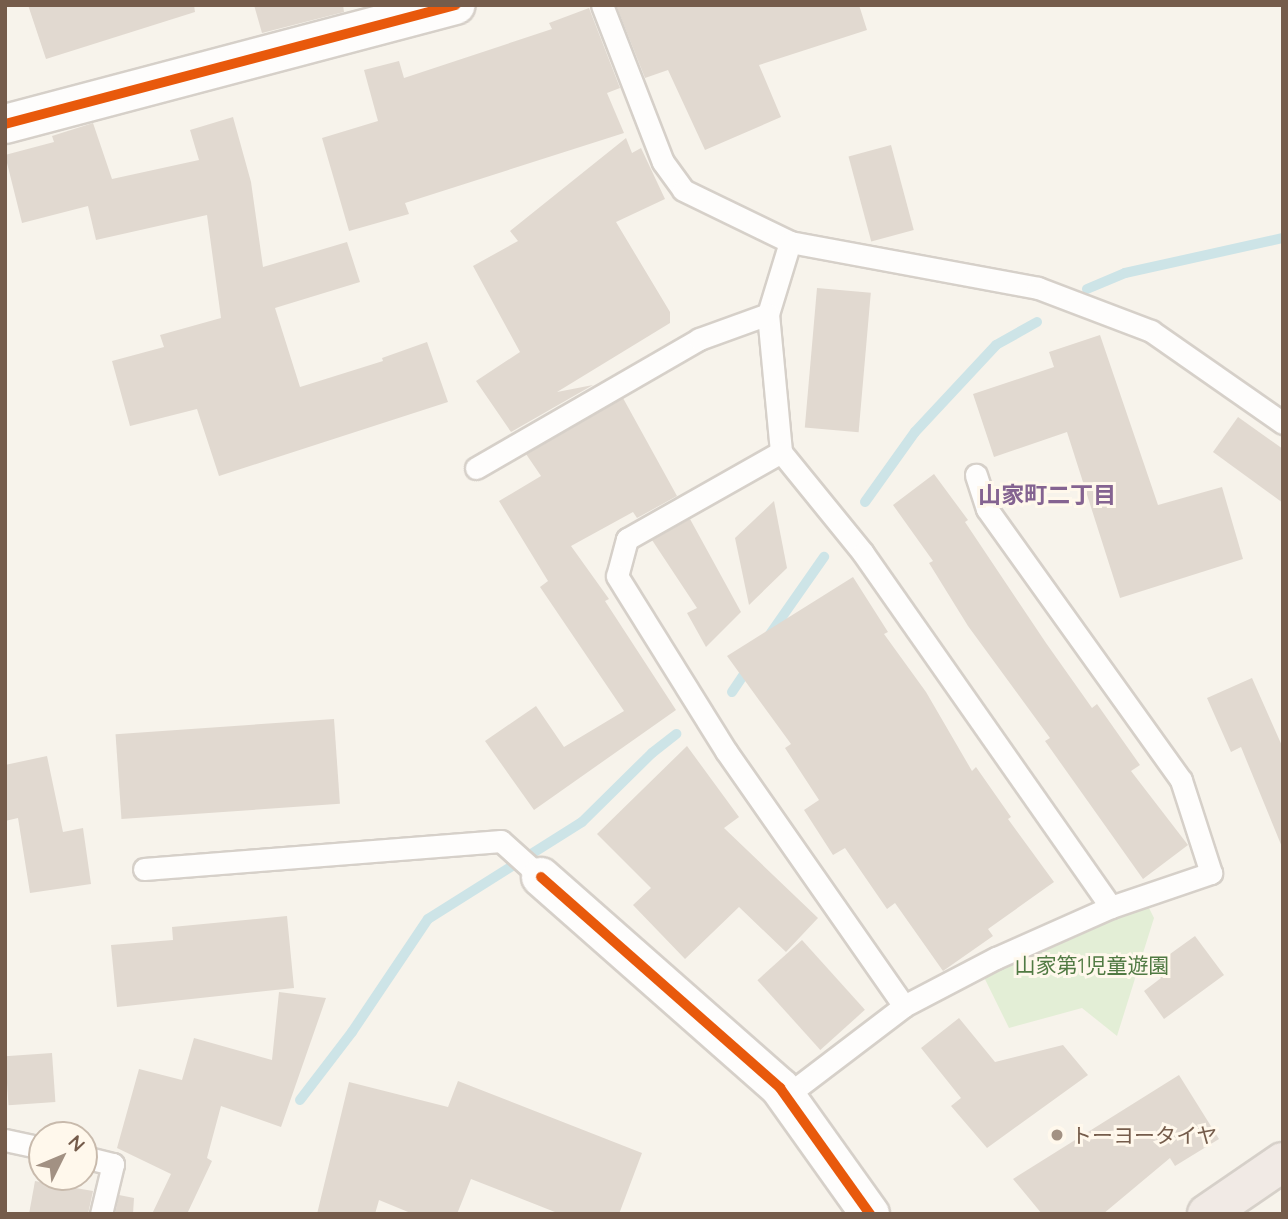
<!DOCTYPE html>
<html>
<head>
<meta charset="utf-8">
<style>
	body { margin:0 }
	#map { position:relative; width:1288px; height:1219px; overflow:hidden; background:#f7f3eb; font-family:Quicksand,"Noto Sans JP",sans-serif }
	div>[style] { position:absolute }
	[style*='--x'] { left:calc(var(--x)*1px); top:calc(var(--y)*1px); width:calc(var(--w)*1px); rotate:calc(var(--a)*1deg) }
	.green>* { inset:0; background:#e3eed6 }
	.stream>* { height:10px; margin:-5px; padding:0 5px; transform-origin:5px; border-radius:5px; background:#cde4e7 }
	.building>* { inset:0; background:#e1d9d0; transform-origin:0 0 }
	.roads { filter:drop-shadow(2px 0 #d6d0c9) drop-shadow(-2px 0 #d6d0c9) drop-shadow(0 2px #d6d0c9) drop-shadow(0 -2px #d6d0c9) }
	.lane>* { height:21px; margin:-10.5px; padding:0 10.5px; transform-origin:10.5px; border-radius:10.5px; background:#fefdfc }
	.street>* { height:38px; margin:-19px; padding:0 19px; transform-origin:19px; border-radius:19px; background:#fefdfc }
	.highway>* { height:38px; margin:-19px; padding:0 19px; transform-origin:19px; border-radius:19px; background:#f1eae5 }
	.cycleway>* { height:10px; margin:-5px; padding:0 5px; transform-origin:5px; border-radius:5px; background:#e8590c }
	.dots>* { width:19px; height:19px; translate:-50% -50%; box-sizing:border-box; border:4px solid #fff8ec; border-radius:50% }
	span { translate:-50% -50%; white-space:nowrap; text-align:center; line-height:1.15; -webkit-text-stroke:6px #fff8ec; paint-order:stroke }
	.park-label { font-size:21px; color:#517a43 }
	.poi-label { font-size:21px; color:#755c4b }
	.left { translate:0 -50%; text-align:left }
	.neighbourhood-label { font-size:23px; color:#846391; font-weight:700 }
	.frame { position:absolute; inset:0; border:7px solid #755c4b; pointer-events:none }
	.north { position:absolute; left:28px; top:1121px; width:70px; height:70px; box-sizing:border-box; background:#fff8ec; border:2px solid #c8baac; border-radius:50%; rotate:47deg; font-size:19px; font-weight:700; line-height:28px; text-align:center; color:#755c4b }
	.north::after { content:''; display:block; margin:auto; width:24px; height:32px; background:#a29183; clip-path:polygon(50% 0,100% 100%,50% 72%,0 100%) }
</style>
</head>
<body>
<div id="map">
	<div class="green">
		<div style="clip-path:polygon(1143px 896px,1154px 918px,1117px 1036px,1082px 1008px,1009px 1028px,979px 967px)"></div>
	</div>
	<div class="stream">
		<div style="--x:1087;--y:289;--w:41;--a:-22.8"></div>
		<div style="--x:1125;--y:273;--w:162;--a:-12.5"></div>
		<div style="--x:865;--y:502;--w:86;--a:-54.5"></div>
		<div style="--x:915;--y:432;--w:119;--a:-47"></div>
		<div style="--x:996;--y:345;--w:47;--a:-29.3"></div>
		<div style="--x:768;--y:637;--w:98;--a:-55"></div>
		<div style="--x:732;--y:692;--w:32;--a:-56"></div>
		<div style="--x:300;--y:1100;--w:86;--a:-52.6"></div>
		<div style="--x:352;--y:1032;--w:136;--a:-56.1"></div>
		<div style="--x:428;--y:919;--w:182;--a:-32.2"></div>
		<div style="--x:582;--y:822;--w:98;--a:-44.6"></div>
		<div style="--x:652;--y:753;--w:31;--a:-38"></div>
	</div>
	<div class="building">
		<div style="clip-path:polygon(28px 5px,194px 5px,195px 12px,46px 59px)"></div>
		<div style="clip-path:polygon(254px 5px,343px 5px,344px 12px,262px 33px)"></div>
		<div style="clip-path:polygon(616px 5px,859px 5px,867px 30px,759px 65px,781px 117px,705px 150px,668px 70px,645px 78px)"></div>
		<div style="clip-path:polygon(589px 8px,620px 88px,607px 93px,624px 133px,405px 203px,409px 214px,349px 231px,322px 138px,378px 121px,364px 70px,399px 61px,404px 78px,552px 29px,549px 23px)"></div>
		<div style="clip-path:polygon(233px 117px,251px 182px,263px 267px,347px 242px,360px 282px,275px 308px,300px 387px,383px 361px,382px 358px,427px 342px,448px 402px,219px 476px,197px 409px,130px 426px,112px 361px,164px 347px,160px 335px,221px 318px,207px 215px,96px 240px,88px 206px,22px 223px,5px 155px,54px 142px,52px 136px,93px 123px,112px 179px,199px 160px,190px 130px)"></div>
		<div style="clip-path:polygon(626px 138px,632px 153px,641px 148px,665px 199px,616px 222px,670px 312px,670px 323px,557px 392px,593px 385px,511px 432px,476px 381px,520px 352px,473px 266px,518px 241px,510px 231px)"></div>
		<div style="left:891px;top:145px;width:88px;height:44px;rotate:75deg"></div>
		<div style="left:817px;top:288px;width:54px;height:140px;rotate:5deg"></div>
		<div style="clip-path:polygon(1100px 335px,1158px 505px,1222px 487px,1243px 559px,1120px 598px,1067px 432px,994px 457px,973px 394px,1054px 367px,1049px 352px)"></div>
		<div style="clip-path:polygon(623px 398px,677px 496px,637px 518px,633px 512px,571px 546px,609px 599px,605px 601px,676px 710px,534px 810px,485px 741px,536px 706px,564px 747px,624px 711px,540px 587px,548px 581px,499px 501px,541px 476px,526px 454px)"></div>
		<div style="clip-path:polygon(1238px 417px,1283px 449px,1283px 503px,1213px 452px)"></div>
		<div style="clip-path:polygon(934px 474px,968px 520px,965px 522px,1046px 643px,1092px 708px,1097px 704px,1140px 765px,1131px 771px,1188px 845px,1143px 879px,1045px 741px,1050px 738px,968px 626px,929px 563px,933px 561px,893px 505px)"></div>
		<div style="clip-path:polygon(774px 501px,787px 568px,749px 605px,735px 538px)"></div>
		<div style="clip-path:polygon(690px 519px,741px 612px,706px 647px,687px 613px,697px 608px,652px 540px)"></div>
		<div style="clip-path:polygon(853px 577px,888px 632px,884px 634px,926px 692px,972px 771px,976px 767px,1011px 817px,1008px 819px,1054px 882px,988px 929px,993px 936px,943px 971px,895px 903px,887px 909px,845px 848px,833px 855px,804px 810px,819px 800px,785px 748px,791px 744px,727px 656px)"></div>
		<div style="clip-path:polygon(1252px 678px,1283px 748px,1282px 847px,1241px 747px,1231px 752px,1207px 698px)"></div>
		<div style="left:334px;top:719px;width:85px;height:219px;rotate:86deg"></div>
		<div style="clip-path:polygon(687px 746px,739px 817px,724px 828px,818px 918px,786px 952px,739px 907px,685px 959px,633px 905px,651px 888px,597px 834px)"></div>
		<div style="clip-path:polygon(47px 756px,63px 832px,83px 828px,91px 884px,30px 893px,18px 818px,5px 821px,5px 765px)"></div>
		<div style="clip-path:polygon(287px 916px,294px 988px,117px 1007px,111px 945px,173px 940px,172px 927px)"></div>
		<div style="clip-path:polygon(1195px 936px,1224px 975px,1164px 1019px,1144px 991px,1161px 978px,1152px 967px)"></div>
		<div style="left:802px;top:940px;width:94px;height:60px;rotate:48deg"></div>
		<div style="clip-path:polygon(279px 992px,326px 998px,281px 1127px,221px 1106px,207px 1158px,212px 1161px,187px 1214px,152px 1214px,171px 1174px,117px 1148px,139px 1069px,182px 1080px,194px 1038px,272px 1060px)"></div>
		<div style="clip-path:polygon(959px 1018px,995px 1062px,1063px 1045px,1088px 1075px,987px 1148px,951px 1106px,961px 1098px,921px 1048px)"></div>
		<div style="left:52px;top:1053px;width:49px;height:47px;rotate:86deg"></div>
		<div style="clip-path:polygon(1179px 1075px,1219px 1139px,1175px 1166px,1170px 1158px,1103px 1214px,1042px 1214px,1013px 1179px)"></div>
		<div style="clip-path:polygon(458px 1081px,642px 1153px,619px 1214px,560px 1214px,471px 1179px,457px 1214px,413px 1214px,379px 1200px,375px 1214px,317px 1214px,349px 1082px,448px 1107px)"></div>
		<div style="clip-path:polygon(35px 1181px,93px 1191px,88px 1214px,29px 1214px)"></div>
		<div style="clip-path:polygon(119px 1195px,134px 1198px,133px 1214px,115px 1214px)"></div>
	</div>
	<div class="roads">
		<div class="lane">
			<div style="--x:602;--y:5;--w:168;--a:68.8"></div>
			<div style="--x:663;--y:162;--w:34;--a:54"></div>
			<div style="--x:683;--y:190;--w:119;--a:25.9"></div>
			<div style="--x:790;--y:242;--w:252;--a:10.5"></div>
			<div style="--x:1038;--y:288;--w:121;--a:20.8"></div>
			<div style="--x:1151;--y:331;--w:161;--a:34.9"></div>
			<div style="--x:790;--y:242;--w:75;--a:107"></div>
			<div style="--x:768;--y:314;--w:139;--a:84.6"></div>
			<div style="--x:781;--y:452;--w:130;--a:50.9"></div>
			<div style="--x:863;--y:553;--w:432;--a:55"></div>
			<div style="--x:781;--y:452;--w:177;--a:150.5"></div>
			<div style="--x:627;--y:539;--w:38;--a:105"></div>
			<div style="--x:617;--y:576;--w:206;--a:58.1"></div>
			<div style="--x:726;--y:751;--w:311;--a:55.1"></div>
			<div style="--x:476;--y:468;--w:258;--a:-30"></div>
			<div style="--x:699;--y:339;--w:73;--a:-19.9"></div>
			<div style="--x:144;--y:869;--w:358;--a:-4.5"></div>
			<div style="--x:501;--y:841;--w:54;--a:42"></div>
			<div style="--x:786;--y:1096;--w:148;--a:-37.3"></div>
			<div style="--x:904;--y:1006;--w:104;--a:-27.6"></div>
			<div style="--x:996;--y:958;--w:126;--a:-23.9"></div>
			<div style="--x:1111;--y:907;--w:106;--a:-18.8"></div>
			<div style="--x:1211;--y:873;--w:98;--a:-107.9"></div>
			<div style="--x:1181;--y:780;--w:333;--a:-125.6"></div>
			<div style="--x:987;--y:509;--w:36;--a:-108"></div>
			<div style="--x:5;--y:1140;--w:38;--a:12"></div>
			<div style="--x:84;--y:1157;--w:30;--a:14"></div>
			<div style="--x:113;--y:1164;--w:51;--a:103.5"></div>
		</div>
		<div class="street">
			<div style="--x:5;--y:124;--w:466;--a:-14.8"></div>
			<div style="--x:541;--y:877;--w:319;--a:41.4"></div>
			<div style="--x:780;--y:1088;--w:155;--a:54.5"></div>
		</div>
		<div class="highway">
			<div style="--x:1207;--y:1214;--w:92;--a:-34.4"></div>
		</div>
	</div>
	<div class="cycleway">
		<div style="--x:5;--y:124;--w:466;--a:-14.8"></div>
		<div style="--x:541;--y:877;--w:319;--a:41.4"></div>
		<div style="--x:780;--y:1088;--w:155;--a:54.5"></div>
	</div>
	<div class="dots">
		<div style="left:1057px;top:1135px;background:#a29183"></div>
	</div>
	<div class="park-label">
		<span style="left:1092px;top:965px">山家第1児童遊園</span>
	</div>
	<div class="poi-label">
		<span class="left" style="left:1071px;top:1135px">トーヨータイヤ</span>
	</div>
	<div class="neighbourhood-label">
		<span style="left:1047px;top:495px">山家町二丁目</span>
	</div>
	<div class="frame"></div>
	<div class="north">N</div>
</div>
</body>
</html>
